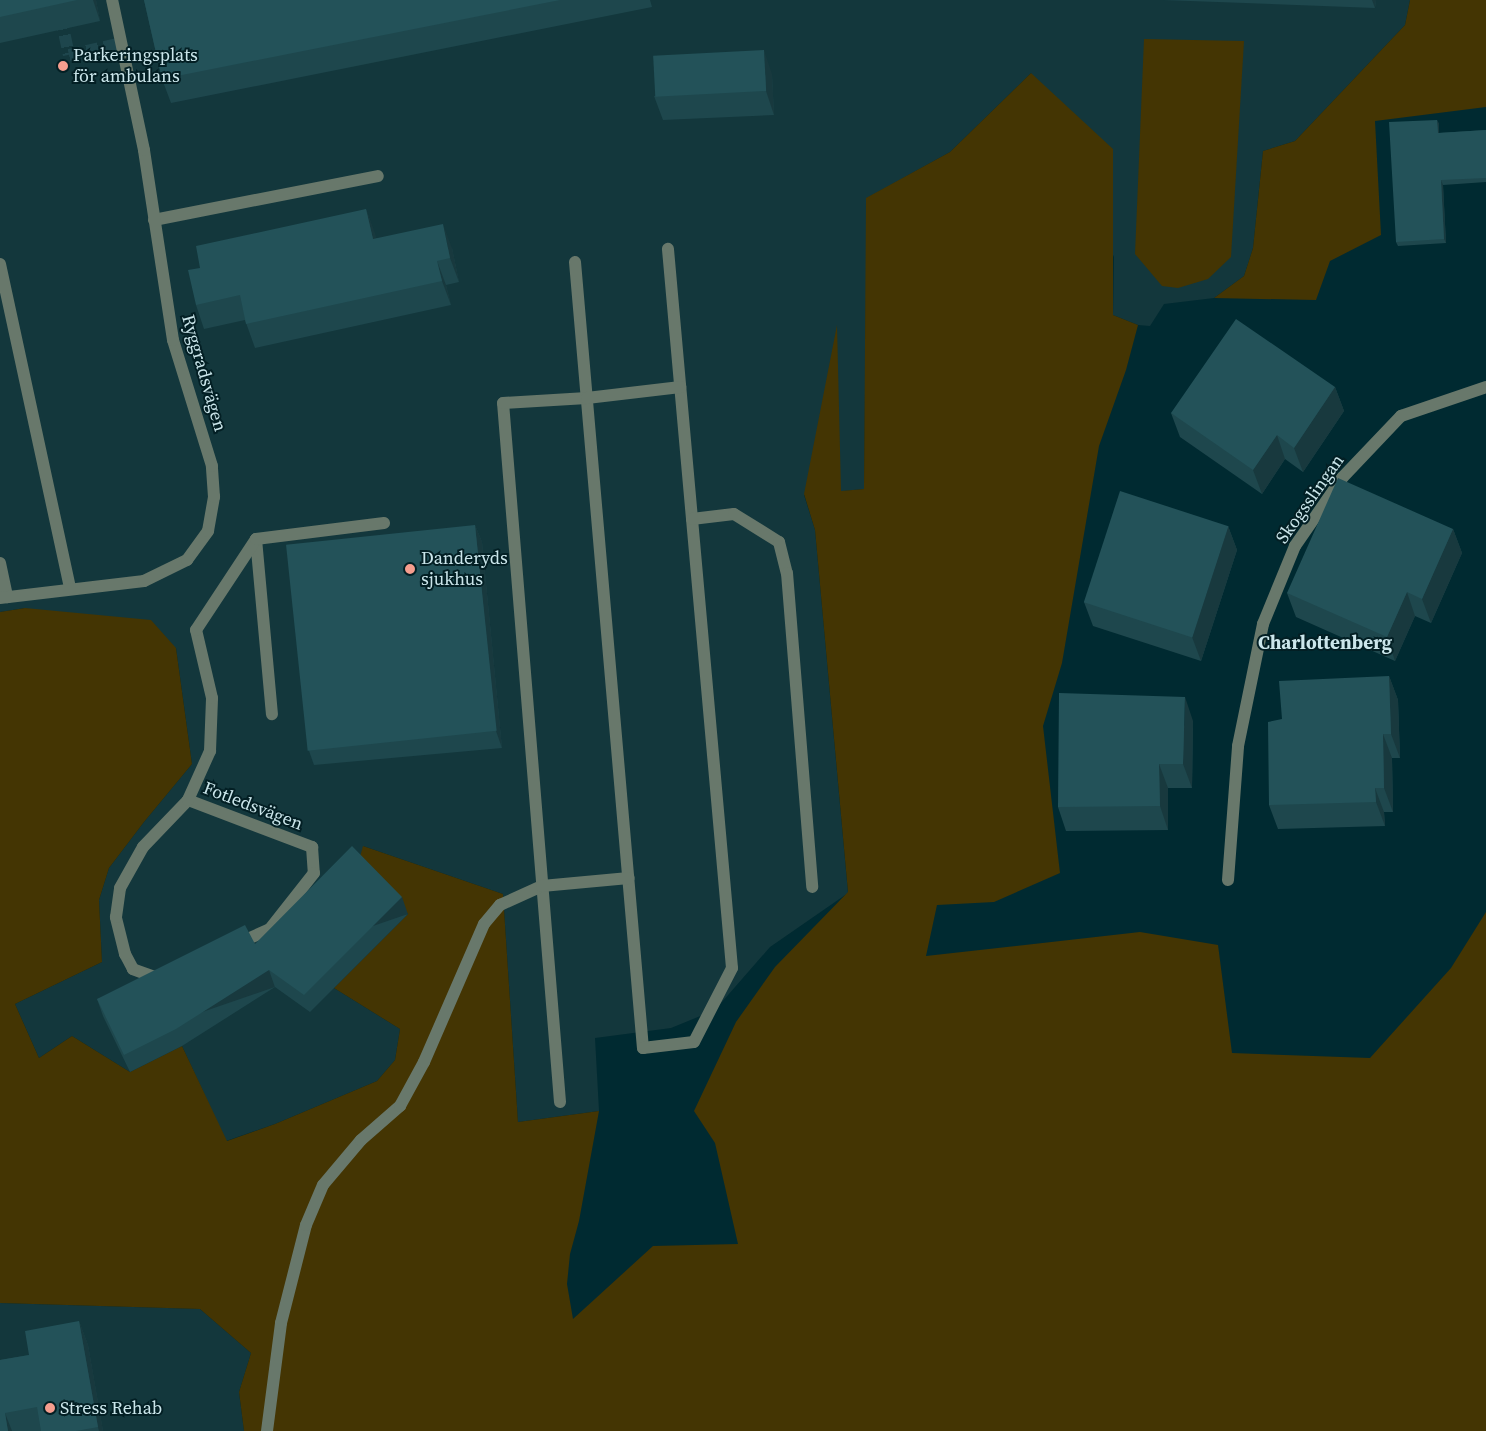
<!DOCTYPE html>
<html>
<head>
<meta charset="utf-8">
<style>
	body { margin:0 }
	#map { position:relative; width:1486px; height:1431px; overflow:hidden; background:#002a31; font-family:"Source Serif 4",serif }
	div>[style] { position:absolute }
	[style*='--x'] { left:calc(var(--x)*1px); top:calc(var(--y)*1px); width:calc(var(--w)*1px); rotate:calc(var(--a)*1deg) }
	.built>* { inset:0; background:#13373c }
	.green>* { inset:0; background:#443503 }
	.minor-tunnel>* { height:12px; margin-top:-6px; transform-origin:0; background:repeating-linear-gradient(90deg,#1e464d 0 12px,transparent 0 18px) }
	.minor>* { height:12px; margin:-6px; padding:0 6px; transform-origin:6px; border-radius:6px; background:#68786b }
	.wall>* { inset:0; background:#1e474d }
	.shaded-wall>* { inset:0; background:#18393e; transform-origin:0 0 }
	.building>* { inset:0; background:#235259; transform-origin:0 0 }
	.dots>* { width:14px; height:14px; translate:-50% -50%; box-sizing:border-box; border:2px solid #031f24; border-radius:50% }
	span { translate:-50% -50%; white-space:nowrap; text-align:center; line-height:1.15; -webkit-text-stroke:4px #031f24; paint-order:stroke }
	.poi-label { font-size:18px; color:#cbe6eb }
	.left { translate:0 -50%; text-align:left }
	.street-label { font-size:18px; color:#cbe6eb }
	.neighbourhood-label { font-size:19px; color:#cbe6eb; font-weight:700 }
</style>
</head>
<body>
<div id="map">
	<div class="built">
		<div style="clip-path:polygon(0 0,1410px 0,1405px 25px,1295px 141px,1263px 151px,1253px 248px,1244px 276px,1214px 298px,1164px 304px,1150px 326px,1138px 325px,1113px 315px,1114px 257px,1031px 73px,950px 152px,867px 198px,864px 489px,804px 495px,815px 530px,848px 893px,770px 947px,715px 1010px,671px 1028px,595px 1038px,599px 1111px,518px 1122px,503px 894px,363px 846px,408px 914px,334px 988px,400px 1029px,395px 1060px,377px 1081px,275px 1124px,226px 1141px,182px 1046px,130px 1072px,72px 1036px,39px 1058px,15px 1004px,102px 962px,99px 900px,109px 868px,144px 822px,192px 764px,176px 648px,25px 608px,0 612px)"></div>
		<div style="clip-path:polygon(0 1303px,200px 1309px,251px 1353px,239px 1392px,244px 1431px,0 1431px)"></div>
	</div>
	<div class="green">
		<div style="clip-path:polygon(1410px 0,1486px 0,1486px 107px,1375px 121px,1381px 235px,1330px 261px,1316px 300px,1214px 298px,1244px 276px,1253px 248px,1263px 151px,1295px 141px,1405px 25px)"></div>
		<div style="clip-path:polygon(1144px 39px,1244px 41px,1231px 257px,1208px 279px,1178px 288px,1162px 286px,1135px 254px)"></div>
		<div style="clip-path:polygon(1031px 73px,1113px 149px,1113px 315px,1138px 325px,1126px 370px,1099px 446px,1062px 663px,1043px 726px,1060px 873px,994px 902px,937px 905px,926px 956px,1140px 932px,1218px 945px,1232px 1053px,1370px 1058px,1451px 968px,1486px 912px,1486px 1431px,244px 1431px,239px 1392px,251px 1353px,200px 1309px,0 1303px,0 612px,25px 608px,151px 620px,176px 648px,192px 764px,144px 822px,109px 868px,99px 900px,102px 962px,15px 1004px,39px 1058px,72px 1036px,130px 1072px,182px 1046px,227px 1141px,275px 1124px,377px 1081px,395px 1060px,400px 1029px,334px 988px,408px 914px,358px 864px,363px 846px,503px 894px,518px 1122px,599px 1111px,579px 1221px,570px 1254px,567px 1284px,573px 1319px,653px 1246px,738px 1244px,715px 1143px,694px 1111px,736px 1022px,775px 967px,848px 892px,815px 530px,804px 494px,837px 325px,841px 491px,864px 489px,866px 198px,950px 152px)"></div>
	</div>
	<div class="minor-tunnel">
		<div style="--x:57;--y:0;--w:56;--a:77.7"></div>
		<div style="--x:69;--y:55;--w:54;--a:-12.8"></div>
	</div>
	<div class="minor">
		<div style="--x:154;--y:220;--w:228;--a:-11.1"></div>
		<div style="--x:575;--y:262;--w:789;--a:85.06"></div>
		<div style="--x:643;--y:1048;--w:51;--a:-6.7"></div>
		<div style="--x:694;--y:1042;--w:83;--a:-62.8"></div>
		<div style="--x:732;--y:968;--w:722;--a:-95.09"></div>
		<div style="--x:0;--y:264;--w:332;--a:77.8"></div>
		<div style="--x:692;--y:519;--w:42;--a:-6.8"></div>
		<div style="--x:734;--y:514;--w:53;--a:31.9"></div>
		<div style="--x:779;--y:542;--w:32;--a:76"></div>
		<div style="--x:787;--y:573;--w:315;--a:85.4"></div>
		<div style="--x:256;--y:539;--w:176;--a:84.8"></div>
		<div style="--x:0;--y:563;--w:35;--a:78"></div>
		<div style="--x:0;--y:598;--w:145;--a:-6.7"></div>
		<div style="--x:144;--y:581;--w:48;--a:-26"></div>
		<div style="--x:187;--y:560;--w:36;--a:-54"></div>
		<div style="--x:208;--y:531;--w:35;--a:-80"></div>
		<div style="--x:214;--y:497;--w:31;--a:-94"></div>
		<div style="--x:212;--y:466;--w:132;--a:-107.2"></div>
		<div style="--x:173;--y:340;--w:192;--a:-98.7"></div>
		<div style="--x:144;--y:150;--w:153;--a:-102"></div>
		<div style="--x:188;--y:800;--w:133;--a:20.8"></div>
		<div style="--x:312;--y:847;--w:26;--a:86"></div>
		<div style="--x:314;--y:873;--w:71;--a:128.2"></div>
		<div style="--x:270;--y:929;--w:36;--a:156"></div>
		<div style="--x:1228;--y:880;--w:134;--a:-85.7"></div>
		<div style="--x:1238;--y:746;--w:125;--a:-78.4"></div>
		<div style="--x:1263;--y:624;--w:84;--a:-67.7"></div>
		<div style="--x:1295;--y:546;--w:83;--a:-55.3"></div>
		<div style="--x:1342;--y:478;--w:86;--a:-46.4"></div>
		<div style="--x:1401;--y:416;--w:90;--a:-18.8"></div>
		<div style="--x:160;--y:979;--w:29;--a:-160"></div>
		<div style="--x:133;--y:969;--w:17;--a:-118"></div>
		<div style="--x:125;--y:954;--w:38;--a:-104"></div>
		<div style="--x:116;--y:917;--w:29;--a:-82"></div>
		<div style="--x:120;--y:888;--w:47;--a:-60.7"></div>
		<div style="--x:143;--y:847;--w:65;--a:-46.2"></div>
		<div style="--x:188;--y:800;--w:54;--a:-65.8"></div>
		<div style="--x:210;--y:751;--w:53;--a:-87.8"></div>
		<div style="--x:212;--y:698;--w:70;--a:-103.2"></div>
		<div style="--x:196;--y:630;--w:109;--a:-56.6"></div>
		<div style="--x:256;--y:539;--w:129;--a:-7.1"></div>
		<div style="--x:560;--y:1102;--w:701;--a:-94.66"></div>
		<div style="--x:503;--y:403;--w:84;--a:-3.4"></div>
		<div style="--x:587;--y:398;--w:94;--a:-6.7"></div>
		<div style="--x:267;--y:1431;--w:109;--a:-82.6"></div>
		<div style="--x:281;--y:1323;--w:101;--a:-75.7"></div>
		<div style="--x:306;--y:1225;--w:43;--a:-67"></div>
		<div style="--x:323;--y:1185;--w:59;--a:-49.8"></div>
		<div style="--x:361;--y:1140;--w:52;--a:-41.1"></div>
		<div style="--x:400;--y:1106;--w:50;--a:-61.4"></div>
		<div style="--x:424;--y:1062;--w:150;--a:-66.5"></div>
		<div style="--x:484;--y:924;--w:25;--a:-50"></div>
		<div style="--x:500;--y:905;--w:46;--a:-24.3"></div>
		<div style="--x:542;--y:886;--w:87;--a:-5.3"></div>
	</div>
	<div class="wall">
		<div style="clip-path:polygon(0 0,96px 0,100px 21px,0 43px)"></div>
		<div style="clip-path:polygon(144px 0,650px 0,652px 7px,171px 103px,162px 79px)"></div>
		<div style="clip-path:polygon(1163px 0,1376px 0,1375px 8px)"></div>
		<div style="clip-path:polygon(772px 74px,774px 115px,663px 120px,654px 96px)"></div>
		<div style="clip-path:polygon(1437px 120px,1439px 124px,1439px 133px,1486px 130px,1486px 182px,1443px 185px,1446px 243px,1398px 246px,1396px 242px)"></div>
		<div style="clip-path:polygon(366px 209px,376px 238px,452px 248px,459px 282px,446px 285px,451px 305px,255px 348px,245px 320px,204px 329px,196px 305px,200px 268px)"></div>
		<div style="clip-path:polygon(1335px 387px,1344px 411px,1303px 472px,1285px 459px,1262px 494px,1180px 437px,1171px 413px)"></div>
		<div style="clip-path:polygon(475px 525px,482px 542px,502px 748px,314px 765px,308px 748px)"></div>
		<div style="clip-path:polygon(1228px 526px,1237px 550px,1201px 661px,1093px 626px,1084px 602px)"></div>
		<div style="clip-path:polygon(1453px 529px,1462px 553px,1431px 623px,1415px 616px,1395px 661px,1296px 617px,1287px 593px)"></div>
		<div style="clip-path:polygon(1389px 676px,1398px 700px,1400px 758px,1392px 758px,1393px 812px,1384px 812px,1385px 826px,1278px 829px,1269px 805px)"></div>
		<div style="clip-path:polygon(1193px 721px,1192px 788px,1168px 788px,1168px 830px,1066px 831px,1058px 807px)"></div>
		<div style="clip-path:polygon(408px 914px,310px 1012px,275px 987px,182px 1046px,130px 1072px,103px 1016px,97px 999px,255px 944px)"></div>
		<div style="clip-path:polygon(79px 1321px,88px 1345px,103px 1431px,0 1431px,0 1360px,29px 1355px)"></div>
	</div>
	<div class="shaded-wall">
		<div style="clip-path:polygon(93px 0,96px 0,100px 21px)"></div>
		<div style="clip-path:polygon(1372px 0,1376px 0,1375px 8px)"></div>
		<div style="clip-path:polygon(764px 50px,772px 74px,774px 115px,766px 91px)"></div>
		<div style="clip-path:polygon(1437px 120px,1439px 124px,1439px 137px,1438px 133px)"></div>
		<div style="clip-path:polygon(1441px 180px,1443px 185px,1446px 243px,1444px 239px)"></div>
		<div style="clip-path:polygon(366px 209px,375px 233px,382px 263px,373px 239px)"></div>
		<div style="clip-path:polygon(443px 224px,452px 248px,459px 282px,450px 258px)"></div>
		<div style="clip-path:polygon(437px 261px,446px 285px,451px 305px,442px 281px)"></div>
		<div style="clip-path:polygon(1335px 387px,1344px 411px,1303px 472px,1294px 448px)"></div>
		<div style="clip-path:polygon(1277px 435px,1285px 459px,1262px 494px,1253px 470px)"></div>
		<div style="clip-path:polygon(475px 525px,482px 542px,502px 748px,496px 731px)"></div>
		<div style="clip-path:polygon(1228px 526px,1237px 550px,1201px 661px,1192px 637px)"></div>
		<div style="clip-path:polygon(1453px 529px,1462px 553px,1431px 623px,1422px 599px)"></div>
		<div style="clip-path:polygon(1407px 592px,1415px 616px,1395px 661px,1387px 637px)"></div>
		<div style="clip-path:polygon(1389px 676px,1398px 700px,1400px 758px,1391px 734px)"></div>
		<div style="clip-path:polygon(1185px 697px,1193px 721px,1192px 788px,1183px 764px)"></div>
		<div style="clip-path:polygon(1383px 734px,1392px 758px,1393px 812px,1384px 788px)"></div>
		<div style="clip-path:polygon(1159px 764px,1168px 788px,1168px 830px,1160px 806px)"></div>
		<div style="clip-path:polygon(1375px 788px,1384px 812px,1385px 826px,1376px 802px)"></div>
		<div style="left:402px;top:897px;width:18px;height:139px;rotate:71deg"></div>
		<div style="left:269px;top:970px;width:18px;height:110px;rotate:71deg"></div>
		<div style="clip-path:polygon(79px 1321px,88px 1345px,103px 1431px,99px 1431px,98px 1427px)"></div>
		<div style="clip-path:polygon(5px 1413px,12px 1431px,8px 1431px)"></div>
	</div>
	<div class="building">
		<div style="clip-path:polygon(0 0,77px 0,0 17px)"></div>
		<div style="clip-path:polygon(144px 0,560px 0,162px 79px)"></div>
		<div style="left:764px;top:50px;width:41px;height:111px;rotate:87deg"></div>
		<div style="clip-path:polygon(1437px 120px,1438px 133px,1486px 130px,1486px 178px,1441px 180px,1444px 239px,1396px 242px,1389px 122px)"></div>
		<div style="clip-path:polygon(366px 209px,373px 239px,443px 224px,450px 258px,437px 261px,442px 281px,246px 324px,240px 295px,196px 305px,188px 270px,200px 268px,196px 246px)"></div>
		<div style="clip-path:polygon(1236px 319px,1335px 387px,1294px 448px,1277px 435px,1253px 470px,1171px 413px)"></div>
		<div style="clip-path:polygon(1338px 478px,1453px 529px,1422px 599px,1407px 592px,1387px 637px,1287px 593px)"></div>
		<div style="left:1120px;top:491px;width:114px;height:117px;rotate:18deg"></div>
		<div style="left:475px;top:525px;width:207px;height:190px;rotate:84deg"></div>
		<div style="clip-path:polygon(1389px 676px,1391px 734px,1383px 734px,1384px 788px,1375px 788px,1376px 802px,1269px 805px,1268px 722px,1282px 719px,1279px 681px)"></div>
		<div style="clip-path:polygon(1059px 693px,1185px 697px,1183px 764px,1159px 764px,1160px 806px,1058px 807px)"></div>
		<div style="clip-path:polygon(352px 846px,402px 897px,304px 995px,269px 970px,176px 1029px,124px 1055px,97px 999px,245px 925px,255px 944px)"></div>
		<div style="clip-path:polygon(79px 1321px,98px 1427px,76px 1431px,41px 1431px,37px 1407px,5px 1413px,8px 1431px,0 1431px,0 1360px,29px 1355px,25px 1331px)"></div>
	</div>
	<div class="dots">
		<div style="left:63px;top:66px;background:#f59d8e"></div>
		<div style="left:410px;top:569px;background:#f59d8e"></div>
		<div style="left:50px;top:1408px;background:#f59d8e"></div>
	</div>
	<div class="poi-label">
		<span class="left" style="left:73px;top:66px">Parkeringsplats<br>för ambulans</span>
		<span class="left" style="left:421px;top:569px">Danderyds<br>sjukhus</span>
		<span class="left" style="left:60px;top:1408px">Stress Rehab</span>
	</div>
	<div class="street-label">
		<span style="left:204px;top:373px;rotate:74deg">Ryggradsvägen</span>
		<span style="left:1310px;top:499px;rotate:-55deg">Skogsslingan</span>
		<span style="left:253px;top:806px;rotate:21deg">Fotledsvägen</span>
	</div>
	<div class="neighbourhood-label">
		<span style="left:1325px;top:643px">Charlottenberg</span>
	</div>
</div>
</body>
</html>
